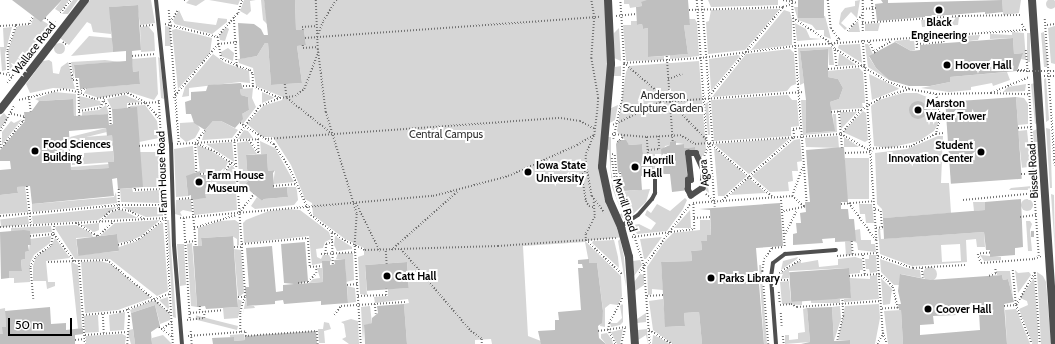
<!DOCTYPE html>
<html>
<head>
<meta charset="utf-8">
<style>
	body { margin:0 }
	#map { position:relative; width:1055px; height:344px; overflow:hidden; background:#fff; font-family:Cabin,sans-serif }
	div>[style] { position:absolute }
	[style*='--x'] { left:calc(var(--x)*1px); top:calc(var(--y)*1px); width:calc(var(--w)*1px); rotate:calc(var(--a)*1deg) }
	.green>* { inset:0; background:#d6d6d6; transform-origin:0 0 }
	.round { border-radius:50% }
	.building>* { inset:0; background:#bfbfbf; transform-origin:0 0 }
	.path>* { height:1.5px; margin-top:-0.75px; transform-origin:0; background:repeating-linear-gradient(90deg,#717171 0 1px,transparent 0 3px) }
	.service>* { height:4px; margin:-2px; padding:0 2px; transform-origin:2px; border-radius:2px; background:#4f4f4f }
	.pedestrian>* { height:5.5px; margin:-2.75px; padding:0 2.75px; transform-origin:2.75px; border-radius:2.75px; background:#4f4f4f }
	.minor>* { height:8px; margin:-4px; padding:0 4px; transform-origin:4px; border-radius:4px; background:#4f4f4f }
	.tertiary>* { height:8px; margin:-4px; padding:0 4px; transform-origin:4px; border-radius:4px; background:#4f4f4f }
	.path-bridge>* { height:1.5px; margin-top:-0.75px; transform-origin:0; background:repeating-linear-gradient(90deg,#717171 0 1px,transparent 0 3px) }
	.dots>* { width:11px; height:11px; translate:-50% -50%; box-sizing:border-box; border:2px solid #fff; border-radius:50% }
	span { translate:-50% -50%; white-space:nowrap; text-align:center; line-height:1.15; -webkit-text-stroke:4px #fff; paint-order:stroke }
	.poi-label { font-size:11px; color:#000; font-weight:700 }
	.left { translate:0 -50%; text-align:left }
	.right { translate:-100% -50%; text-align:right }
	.street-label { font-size:11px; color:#000 }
	.park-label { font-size:11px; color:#2d2d2d }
	.scale { position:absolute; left:8px; top:318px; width:64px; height:18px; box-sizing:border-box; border:2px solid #000; border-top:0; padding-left:5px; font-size:12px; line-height:14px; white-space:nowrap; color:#000; -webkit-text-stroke:3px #fff; paint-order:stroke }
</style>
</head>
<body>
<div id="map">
	<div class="green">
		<div class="round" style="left:1046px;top:-1px;width:10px;height:10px"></div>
		<div style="clip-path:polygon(62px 0,69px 0,60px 12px,55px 9px)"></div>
		<div style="clip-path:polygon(73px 0,78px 0,68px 14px,62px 14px)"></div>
		<div style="clip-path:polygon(90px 0,151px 0,155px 23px,140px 25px,137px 5px,110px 7px,111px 34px,93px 32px,91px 24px,87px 22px,69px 45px,60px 38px)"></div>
		<div style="clip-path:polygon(189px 0,205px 0,196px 6px,186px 3px)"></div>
		<div style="clip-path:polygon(209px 0,240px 0,238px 5px)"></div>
		<div style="clip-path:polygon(244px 0,256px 0,250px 1px,251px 11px,247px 15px,240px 11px)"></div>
		<div style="clip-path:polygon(261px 0,264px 0,268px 25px,263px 20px)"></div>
		<div style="clip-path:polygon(295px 0,608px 0,611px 45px,602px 167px,624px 237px,585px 241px,621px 276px,622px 296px,618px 305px,610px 304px,605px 308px,605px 327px,600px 326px,603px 310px,597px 263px,589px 263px,585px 242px,523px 246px,528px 336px,541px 341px,541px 344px,492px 344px,491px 339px,475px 340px,475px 344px,407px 344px,404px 304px,409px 303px,408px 299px,375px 303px,374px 297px,388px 296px,388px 289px,409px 288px,407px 262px,365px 265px,367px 295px,360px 294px,358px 257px,364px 255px,364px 248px,345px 239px,313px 215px,312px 203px,305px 199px,291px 165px,273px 137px,263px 137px,247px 124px,263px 106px,282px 100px,283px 97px,256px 86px,253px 68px,239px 63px,238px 59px,257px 56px,265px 43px,268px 43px,271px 85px,302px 83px,297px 46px,306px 45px,304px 30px,296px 30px)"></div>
		<div style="clip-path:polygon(624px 0,647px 0,647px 2px,641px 2px,642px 6px,630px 8px,629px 4px,624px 4px)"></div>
		<div style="clip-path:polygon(708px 0,778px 0,778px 5px,711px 7px)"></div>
		<div style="clip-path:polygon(860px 0,857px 18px,851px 12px,841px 23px,847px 28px,845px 30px,839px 24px,841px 13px,845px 8px,855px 6px,855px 1px)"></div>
		<div style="clip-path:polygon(1002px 0,1021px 0,1019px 13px,1003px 15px)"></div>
		<div style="clip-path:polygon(794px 7px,798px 7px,799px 18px,825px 16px,831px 39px,824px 36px,824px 30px,816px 30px,812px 25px,798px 20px)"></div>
		<div style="clip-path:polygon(780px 9px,745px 50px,708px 54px,706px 22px,709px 21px,711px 10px)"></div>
		<div style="clip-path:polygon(179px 10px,184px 21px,216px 25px,218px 18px,227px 19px,227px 22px,212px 34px,175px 24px,173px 21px)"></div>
		<div style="clip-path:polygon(784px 10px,790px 12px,792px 20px,792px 45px,751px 50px)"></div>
		<div style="clip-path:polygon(34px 16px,50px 25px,14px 71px,10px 72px,8px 51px,15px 30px,18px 26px,31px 25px)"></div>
		<div style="clip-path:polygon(959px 17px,958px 25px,922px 27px,921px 20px)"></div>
		<div style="clip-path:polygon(689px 19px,695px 19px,697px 23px,699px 56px,670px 59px,670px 55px,688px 54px,684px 25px,690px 25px)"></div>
		<div style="clip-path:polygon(631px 21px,637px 21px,637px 25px,642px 24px,643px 29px,648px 28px,648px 57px,664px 56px,664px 60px,626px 61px,623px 25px,631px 25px)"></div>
		<div style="clip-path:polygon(858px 21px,860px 32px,848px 32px,849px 30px)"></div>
		<div style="clip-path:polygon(795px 23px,806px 29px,810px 38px,822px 39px,797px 41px)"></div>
		<div style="clip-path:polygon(880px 23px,878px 31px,865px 31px,865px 24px)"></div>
		<div style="clip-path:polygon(148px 26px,154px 33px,155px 51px,141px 52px,140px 27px)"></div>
		<div style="clip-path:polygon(165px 26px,170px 27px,171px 46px,165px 46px)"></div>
		<div style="clip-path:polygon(1055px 26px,1055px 64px,1051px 63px,1048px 28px)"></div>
		<div style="clip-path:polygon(12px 27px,5px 54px,6px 70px,2px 71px,0 47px,4px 47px,3px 28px)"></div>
		<div style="clip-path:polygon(226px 27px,229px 29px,225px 41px,220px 40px,219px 36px)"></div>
		<div style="clip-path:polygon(619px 28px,621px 61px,614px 58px,614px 33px)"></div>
		<div style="clip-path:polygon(176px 29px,212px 38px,210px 53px,178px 89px,172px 30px)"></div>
		<div style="clip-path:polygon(1012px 32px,1024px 33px,1026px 60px,1021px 59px,1022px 53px,1014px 54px,1013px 38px,990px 39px,990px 34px,1012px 35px)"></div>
		<div style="clip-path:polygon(1044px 32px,1048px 65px,1047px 67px,1044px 67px,1041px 33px)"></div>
		<div style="left:48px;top:33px;width:4px;height:53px;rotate:45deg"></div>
		<div style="left:1027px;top:33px;width:3px;height:29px"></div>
		<div style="clip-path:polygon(980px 35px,978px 40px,960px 42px,960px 36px)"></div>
		<div style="clip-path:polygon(89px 36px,112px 38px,113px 52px,71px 56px)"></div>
		<div style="clip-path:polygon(914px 39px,915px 50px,911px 51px,894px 41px)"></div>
		<div class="round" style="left:53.5px;top:42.5px;width:11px;height:11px"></div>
		<div style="clip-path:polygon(860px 44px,862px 63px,838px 48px,839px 45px)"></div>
		<div style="clip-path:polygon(865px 44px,868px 44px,873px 54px,869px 57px,876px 68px,889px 80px,868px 67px)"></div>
		<div style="clip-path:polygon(832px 47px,834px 65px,829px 65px,828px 49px,800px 51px,804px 83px,800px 85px,798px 48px)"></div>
		<div style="clip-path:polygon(228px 48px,234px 53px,233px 61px,221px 56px,221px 52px)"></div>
		<div style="clip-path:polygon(790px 49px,794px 53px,796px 84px,791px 86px,787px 91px,712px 97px,746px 54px)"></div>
		<div style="clip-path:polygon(839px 53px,855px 64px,856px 65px,838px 66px)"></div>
		<div style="clip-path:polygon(213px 54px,225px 63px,249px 71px,250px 83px,240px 82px,189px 88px,189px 96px,182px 97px,185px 87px)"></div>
		<div style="clip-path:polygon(738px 55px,740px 56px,711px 91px,709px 59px)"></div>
		<div style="clip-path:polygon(156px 57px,158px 94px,154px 100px,129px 92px,99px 98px,84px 93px,87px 88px,140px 84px,139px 71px,133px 72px,132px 59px)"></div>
		<div style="clip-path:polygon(158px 57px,160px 58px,164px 99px,161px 98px)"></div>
		<div style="clip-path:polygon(49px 60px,52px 62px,53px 73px,59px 74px,61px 67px,68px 62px,75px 89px,53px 88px,30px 93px,26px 84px,43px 61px)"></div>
		<div style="clip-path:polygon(105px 60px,120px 62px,74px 65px,74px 78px,71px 62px)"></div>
		<div style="clip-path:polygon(699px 61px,706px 150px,701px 158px,696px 155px,695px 147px,684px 148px,684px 144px,670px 142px,670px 145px,665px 146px,662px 154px,655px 154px,655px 159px,659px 159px,659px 168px,653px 169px,653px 164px,644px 164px,642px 144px,629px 145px,617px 131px,626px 72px,629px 66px)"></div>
		<div style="clip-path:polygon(621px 66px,621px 76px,613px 76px,615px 67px)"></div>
		<div style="clip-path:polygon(859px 68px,863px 72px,865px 103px,862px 103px,863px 108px,831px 110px,830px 102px,839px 99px,843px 88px,838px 79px,828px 77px,828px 71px)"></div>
		<div style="clip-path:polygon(1007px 72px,1010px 80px,993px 86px,992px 83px,971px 87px,971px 90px,949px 92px,921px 88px,950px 82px,950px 77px)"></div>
		<div style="clip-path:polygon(869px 74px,898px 88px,899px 89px,872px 100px)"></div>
		<div style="clip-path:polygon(1046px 78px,1049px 120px,1046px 122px,1044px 79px)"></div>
		<div style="clip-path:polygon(1035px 83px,1037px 123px,1035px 124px,1031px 84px)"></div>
		<div style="clip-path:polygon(1026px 84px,1025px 91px,1003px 92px,1008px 87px)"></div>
		<div style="clip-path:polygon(253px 88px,252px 98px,256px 107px,243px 124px,240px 122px,242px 114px,249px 110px,248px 97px,241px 95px,240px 89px)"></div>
		<div style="clip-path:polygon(54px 92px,76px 94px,76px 116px,74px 116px,72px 99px,39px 101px,35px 99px)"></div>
		<div style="clip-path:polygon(262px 92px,273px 97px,274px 98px,262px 103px)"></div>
		<div style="clip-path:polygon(903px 93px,917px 93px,932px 99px,938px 112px,938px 124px,934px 131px,919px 141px,889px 148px,874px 146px,871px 106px,879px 100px)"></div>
		<div style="clip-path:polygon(125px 95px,141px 102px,127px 103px,127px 108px,112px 109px,107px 99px)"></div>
		<div style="clip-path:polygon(788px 95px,792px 100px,797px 100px,799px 126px,791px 127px,791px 136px,714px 141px,711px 100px)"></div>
		<div style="clip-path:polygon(79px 96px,100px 101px,101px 105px,80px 109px)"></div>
		<div style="clip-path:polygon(1016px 97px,1024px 98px,1028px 104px,1028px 124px,1018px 125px)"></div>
		<div style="clip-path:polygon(801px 100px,806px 100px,806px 133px,834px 131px,833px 114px,836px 114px,837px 132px,803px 135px)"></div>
		<div style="clip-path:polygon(708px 102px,710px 135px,708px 135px,705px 104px)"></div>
		<div style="clip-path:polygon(106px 105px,109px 114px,82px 116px,82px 112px,99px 110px)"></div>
		<div style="clip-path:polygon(145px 105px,157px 121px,159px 138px,139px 142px,130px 106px)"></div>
		<div style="clip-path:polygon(618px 105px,615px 120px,608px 124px,609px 109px)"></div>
		<div style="clip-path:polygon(863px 111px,866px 113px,868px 140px,865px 142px,843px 132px)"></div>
		<div style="clip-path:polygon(841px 112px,857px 112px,841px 129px,840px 114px)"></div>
		<div style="clip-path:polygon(4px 113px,8px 118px,0 129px,0 117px)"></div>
		<div style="clip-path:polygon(22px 119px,2px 145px,2px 132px,11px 121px,14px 123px)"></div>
		<div style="clip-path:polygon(213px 121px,221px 121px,238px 130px,232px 138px,202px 140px,205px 130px)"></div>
		<div style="clip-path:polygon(196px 122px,200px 129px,195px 138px,186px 142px,180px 137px,180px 123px)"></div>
		<div style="left:106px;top:128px;width:4px;height:37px;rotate:76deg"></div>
		<div style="clip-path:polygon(1046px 128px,1050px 129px,1052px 188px,1050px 188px)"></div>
		<div style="clip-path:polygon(1037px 129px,1039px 169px,1036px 175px,1033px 131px)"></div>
		<div style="clip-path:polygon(244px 130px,248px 131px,253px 138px,238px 139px)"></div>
		<div style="left:1027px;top:130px;width:37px;height:9px;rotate:84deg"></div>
		<div style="clip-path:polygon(112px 135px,113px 146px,83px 148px,83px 144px,71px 145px,70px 138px)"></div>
		<div style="clip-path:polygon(838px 136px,839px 148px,806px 147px,805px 138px)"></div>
		<div style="clip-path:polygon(938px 136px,943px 136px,941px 183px,949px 183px,951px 213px,883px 218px,882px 209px,877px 204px,875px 153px,907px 149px)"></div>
		<div style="clip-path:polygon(606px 137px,611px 137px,611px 171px,616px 195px,625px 215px,624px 219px,619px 215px,622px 213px,612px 187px,609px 150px,605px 149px)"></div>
		<div style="clip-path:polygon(844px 137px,859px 147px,844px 147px)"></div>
		<div style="clip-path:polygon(790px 138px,749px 174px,714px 144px)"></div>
		<div style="clip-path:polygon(800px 139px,802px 161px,797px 162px,798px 171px,792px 171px,793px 181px,788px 182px,789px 191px,770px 192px,752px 176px,794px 140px)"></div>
		<div style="clip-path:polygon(248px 141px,257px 154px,246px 155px,248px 181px,244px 186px,247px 189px,242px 194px,240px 192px,237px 143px)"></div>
		<div style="clip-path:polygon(260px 141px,275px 148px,294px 182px,273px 184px,275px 170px,268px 171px,267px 154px,261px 154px)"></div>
		<div style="clip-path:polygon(232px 142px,234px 162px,206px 144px)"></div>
		<div style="clip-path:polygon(197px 145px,210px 150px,228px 162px,224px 171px,200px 173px)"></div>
		<div style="clip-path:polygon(193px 146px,195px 172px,193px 176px,186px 177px,188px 196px,176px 197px,174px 149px)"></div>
		<div style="clip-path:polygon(714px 148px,747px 176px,724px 196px,718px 196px)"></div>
		<div style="clip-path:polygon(113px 151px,114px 162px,72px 165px,72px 157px,84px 157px,84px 153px)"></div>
		<div style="left:140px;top:152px;width:19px;height:35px"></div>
		<div style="clip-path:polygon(706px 157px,706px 176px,709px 193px,703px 188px,702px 162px)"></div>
		<div style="left:845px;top:158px;width:24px;height:41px"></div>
		<div style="clip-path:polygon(109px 164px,109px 168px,71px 170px,71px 167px)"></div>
		<div style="clip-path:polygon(232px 165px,235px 169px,237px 210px,194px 215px,193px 199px,206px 198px,205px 188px,211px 187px,210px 175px,224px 173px)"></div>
		<div style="clip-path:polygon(749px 178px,766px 193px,730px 195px)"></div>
		<div style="clip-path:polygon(25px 186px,28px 212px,0 214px,0 195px,18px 193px,17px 187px)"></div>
		<div style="clip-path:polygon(1032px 186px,1033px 190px,1009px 190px,1011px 188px)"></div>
		<div style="clip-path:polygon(287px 187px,296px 187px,297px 191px,298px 200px,294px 205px,255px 209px,251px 206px,257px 197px,262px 201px,264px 199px,288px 197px)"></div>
		<div style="clip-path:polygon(132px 188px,133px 192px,161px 190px,162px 203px,121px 202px,120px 189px)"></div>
		<div style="clip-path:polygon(650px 189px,646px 202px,630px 217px,619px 192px)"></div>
		<div style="clip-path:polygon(116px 192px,117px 203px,32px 212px,32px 204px,114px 197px)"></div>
		<div style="clip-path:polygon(1051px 194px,1054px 195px,1055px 252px)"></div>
		<div style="clip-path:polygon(685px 198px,687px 200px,683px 209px,667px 231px,637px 234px,633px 225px,639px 224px,651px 230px,656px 223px,645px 215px,647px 210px,651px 213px,657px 204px,670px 211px)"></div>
		<div class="round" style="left:1021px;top:199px;width:12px;height:12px"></div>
		<div style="clip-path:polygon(191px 199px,192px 212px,183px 210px,180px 212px,182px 216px,175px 214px,176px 200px)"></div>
		<div style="clip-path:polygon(973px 202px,985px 202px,985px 210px,974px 211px)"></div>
		<div style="clip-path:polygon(859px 204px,872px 204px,874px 223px,866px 223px,865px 214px,860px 214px)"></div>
		<div style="clip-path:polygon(117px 207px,98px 220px,33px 224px,32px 216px)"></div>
		<div style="clip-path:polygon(122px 207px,163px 207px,163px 216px,146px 217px)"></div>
		<div style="clip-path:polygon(287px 209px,300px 210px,329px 232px,331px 239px,325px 242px,323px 248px,316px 249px,317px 257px,321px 259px,323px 255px,329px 255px,332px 261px,312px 265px,309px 236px,244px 243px,243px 223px,246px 220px,269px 211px)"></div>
		<div style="clip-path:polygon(122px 210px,138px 218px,104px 219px,113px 211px)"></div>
		<div style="clip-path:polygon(690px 210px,691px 228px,674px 228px)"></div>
		<div style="left:28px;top:216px;width:8px;height:28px;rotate:83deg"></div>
		<div style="clip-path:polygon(160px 220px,141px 236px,130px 241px,118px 243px,117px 234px,100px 236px,115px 223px)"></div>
		<div style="clip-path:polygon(167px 220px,169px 220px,176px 318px,173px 317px)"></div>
		<div style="clip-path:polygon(235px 220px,239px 223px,239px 245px,237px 246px,237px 239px,232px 236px,201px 238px,202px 246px,198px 246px,198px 228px,220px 221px)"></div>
		<div style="clip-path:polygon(700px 220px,710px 220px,711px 235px,707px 235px,707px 241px,701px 241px,702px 250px,691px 251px,692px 261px,661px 262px,663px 290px,652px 289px,652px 294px,648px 295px,647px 267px,664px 242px,673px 233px,700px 230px)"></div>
		<div style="clip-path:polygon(1026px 221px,1030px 221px,1032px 224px,1030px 230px,1032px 251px,1028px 251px)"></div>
		<div style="clip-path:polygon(99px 223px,99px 230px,94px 232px,82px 225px)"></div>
		<div style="clip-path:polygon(161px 223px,163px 223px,168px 291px,157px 296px,110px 259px,75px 259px,55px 228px,57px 226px,76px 225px,91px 233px,93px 237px,76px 238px,78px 255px,119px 251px,119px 247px,137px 241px)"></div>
		<div style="clip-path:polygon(51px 226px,52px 232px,30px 234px,11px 231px,11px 228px)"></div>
		<div style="clip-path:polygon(860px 229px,861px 240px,871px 240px,871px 244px,875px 244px,876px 252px,858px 250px,857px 243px,853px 241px,855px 230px)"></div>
		<div style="clip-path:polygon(evenodd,878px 229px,880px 229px,881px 239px,984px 232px,985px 247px,977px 247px,976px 239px,966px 240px,967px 262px,912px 266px,880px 254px,878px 229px,960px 244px,961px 261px,942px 262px,941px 245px,960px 244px)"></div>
		<div style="clip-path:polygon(51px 236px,50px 243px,34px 255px,30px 263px,30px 282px,14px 283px,14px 278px,9px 278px,9px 271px,22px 270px,21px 260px,25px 259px,25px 252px,29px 251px,30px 239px)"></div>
		<div style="clip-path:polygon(335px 236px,352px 247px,352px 249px,337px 251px,334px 245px)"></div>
		<div style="clip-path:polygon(662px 237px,646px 259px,644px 259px,640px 239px)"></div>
		<div style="clip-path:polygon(55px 238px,70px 258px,46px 261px,48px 282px,55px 282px,55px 286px,47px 289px,46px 281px,33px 281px,33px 266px,36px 257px,51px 246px)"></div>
		<div style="clip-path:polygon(620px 239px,624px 257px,626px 287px,618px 241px)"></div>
		<div style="clip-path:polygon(614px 240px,618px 257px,619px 268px,592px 243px,593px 241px)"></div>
		<div style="left:851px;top:241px;width:14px;height:6px;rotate:86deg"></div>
		<div style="clip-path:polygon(192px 243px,197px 307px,191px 306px,187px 244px)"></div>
		<div style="clip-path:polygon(177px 244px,184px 244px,186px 285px,180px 286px)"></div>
		<div style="clip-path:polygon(234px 249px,241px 250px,244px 293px,240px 296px,238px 296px)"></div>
		<div style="clip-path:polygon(338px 253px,353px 253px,354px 280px,346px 282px,345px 259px,336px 259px)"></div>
		<div style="clip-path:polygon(869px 255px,876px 255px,877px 272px,870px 273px,869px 269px,866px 269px,865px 259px,869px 259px)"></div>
		<div style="clip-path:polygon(980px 255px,1001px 257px,1001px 260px,984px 261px)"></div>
		<div style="clip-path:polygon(798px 257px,797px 259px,781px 270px,783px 261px)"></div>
		<div style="clip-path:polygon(855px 257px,862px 259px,863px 270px,860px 270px,860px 273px,849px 274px,848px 268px,789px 271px,789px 278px,779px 279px,781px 273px,801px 260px,801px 263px,818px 260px,819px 267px,838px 265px,838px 259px)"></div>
		<div style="clip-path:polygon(880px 259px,906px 268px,920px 270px,921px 278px,901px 274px,899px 285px,894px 285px,881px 272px)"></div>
		<div style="clip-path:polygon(640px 260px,642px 265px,634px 276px,633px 261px)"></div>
		<div style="clip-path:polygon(100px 261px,111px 264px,151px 298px,118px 310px,85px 313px,81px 262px)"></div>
		<div style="clip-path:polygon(71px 262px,78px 265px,82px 328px,78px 329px)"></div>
		<div style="clip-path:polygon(759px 265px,761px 265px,767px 344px,764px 344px)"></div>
		<div class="round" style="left:923px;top:267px;width:14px;height:14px"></div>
		<div style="clip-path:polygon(317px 268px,322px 268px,323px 282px,309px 283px,313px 279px,320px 278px)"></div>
		<div style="clip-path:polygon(1015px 270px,1018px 273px,1029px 272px,1031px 275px,1018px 293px)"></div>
		<div style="clip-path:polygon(996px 271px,1010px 271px,1013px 298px,1008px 279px,1003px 280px,1002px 275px,997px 275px)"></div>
		<div style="clip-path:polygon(1037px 272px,1043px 276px,1046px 282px,1051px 344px,1041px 344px)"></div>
		<div style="clip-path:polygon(640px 274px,644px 275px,644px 285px,635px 291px,634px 282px)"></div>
		<div style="clip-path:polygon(877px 275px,879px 299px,844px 302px,844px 299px,851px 298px,849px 278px,870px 279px,870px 276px)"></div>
		<div style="clip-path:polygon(881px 278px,892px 289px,890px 304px,883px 305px)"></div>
		<div style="clip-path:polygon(1034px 278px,1038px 329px,1038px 344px,1033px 344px,1019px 309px,1028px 305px,1027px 301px,1020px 298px)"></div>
		<div style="clip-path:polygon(789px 281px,791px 302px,802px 301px,802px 305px,782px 304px,780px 282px)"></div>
		<div style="clip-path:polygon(347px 286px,355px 288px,356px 302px,348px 303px)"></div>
		<div style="clip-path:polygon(168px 297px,169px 308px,168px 309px,159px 300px)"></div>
		<div style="clip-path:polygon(246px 298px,247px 306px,254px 306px,255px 308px,244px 309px,242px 318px)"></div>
		<div style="clip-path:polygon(238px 299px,242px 301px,238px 318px,224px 319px,223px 308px,238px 307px)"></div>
		<div style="clip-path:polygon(663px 299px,666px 327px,685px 326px,684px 313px,699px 312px,702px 344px,673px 344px,653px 330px,649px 301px)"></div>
		<div style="left:840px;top:299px;width:4px;height:29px;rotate:90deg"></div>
		<div style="clip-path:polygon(151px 301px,157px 302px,170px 314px,170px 320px,160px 324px,155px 305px,131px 313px,130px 310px)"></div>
		<div style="clip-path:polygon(622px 304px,623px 305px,623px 322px,620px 325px,611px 327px,610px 323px,617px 323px,622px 318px,620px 306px)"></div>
		<div style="clip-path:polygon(879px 304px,880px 318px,875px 344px,850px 344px,850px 340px,838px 340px,845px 306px)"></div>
		<div style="clip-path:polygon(370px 306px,372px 323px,364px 326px,363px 344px,361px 307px)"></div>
		<div style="clip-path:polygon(840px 306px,841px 319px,834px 341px,832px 307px)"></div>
		<div style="clip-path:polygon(5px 308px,6px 327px,3px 334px,0 334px,0 309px)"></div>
		<div style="clip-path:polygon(807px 308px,810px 342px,785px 344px,785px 335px,789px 335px,789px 340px,798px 339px,798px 333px,805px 332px,803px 309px)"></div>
		<div style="clip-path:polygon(1016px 309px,1030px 344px,1007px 344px,1005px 310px)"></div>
		<div style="clip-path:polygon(901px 310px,903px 344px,888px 344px,884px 311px)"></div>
		<div style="clip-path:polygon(125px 312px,124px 330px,110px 331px,109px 315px)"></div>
		<div style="clip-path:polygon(646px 313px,646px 322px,637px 323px,637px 319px)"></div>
		<div style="left:98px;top:315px;width:17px;height:14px;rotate:87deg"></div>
		<div style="clip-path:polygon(351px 319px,358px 321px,359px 344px,349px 344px,342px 339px,346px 337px,344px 324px,341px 322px)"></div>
		<div style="clip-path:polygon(324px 322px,329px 323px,331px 329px,324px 331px,325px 343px,319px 343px,318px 329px,323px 329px)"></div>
		<div style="left:238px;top:326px;width:4px;height:43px;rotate:104deg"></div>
		<div style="clip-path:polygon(133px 329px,135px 344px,131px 344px,128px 334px,129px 330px)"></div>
		<div style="clip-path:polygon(623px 329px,620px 344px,617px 344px,611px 332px)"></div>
		<div style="clip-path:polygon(647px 329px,647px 330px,648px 344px,646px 335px,638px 340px,638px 330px)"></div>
		<div style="clip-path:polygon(607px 333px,612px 340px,613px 344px,606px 344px,601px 338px,601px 334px)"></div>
		<div style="clip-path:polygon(122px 334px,126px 336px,125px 344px,86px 344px,86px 336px)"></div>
		<div style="clip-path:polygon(244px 334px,245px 340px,234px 341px,234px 337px,230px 337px,230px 335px)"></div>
		<div style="clip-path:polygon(163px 335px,172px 344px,152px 344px,152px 338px)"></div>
		<div style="clip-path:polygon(653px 335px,658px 337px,670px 344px,652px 344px)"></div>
	</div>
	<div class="building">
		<div style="clip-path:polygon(12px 0,62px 0,41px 22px)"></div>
		<div style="clip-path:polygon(264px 0,295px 0,296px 30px,304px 30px,306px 45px,297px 46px,302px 83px,271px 85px,268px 43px,265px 43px,257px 56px,240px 59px,238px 23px,254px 24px,261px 29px,264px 35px,268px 35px)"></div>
		<div style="clip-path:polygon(647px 0,688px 0,690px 25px,684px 25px,688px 54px,648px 57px,648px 28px,643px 29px,642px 24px,637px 25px,636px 7px,642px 6px,641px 2px)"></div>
		<div style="left:798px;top:0;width:26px;height:18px"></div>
		<div style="clip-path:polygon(881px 0,888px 0,888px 3px,1002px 0,1003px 12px,985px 14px,985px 12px,877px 21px,875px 4px,883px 3px)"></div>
		<div style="clip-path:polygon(138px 5px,141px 50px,132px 51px,133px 72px,139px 71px,140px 84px,80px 89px,79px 78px,75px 78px,74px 65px,126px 61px,126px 51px,113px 52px,109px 7px)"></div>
		<div style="clip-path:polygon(1013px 38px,1014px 54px,1023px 53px,1017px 71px,950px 77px,950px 82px,930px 86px,909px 86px,889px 80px,876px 68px,869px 56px,895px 42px,911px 51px,920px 50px,920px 45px)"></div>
		<div style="clip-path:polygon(828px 49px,828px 77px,838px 79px,843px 88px,839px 99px,830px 102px,835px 131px,806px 133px,806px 100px,800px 51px)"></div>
		<div style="clip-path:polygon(241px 83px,243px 89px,240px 89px,241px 95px,248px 97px,249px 110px,242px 114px,243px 119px,235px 128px,221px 121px,213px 121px,205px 130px,194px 123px,191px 114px,186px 114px,185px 102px,191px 100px,191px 92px,206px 91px,208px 85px)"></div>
		<div style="left:1016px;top:97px;width:82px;height:71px;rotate:86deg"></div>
		<div style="clip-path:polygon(evenodd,73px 99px,74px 116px,108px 114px,109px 125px,113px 124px,112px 109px,137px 107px,143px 187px,118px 189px,117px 178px,112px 179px,114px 196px,32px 204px,30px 186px,17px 187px,18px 193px,0 195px,0 170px,11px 169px,10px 161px,0 161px,0 150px,25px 121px,24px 112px,31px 112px,39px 101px,73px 99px,106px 128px,107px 136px,112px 135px,114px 162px,108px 162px,109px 168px,71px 170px,69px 131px,106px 128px)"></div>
		<div class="round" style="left:909px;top:101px;width:18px;height:18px"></div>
		<div style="clip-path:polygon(618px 140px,626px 140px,629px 145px,642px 144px,644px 164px,653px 164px,653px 173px,641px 176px,642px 190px,623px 191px,621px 172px,618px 173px,616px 144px)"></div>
		<div style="clip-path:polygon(676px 141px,676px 145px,684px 144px,684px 148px,695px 147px,696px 153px,686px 153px,687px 175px,690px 174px,689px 190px,672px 192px,670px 174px,663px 174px,661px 149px,670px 145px,670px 142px)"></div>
		<div style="clip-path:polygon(844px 147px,848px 202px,841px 202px,841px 209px,848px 209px,849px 219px,854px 219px,856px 241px,835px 242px,835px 238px,822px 239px,823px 243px,793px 245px,793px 234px,797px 233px,796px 223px,801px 223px,800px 213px,806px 212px,805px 202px,810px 202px,806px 150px)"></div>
		<div style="clip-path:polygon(267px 154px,268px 171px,275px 170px,273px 173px,274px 188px,287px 187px,288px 197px,264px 199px,262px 201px,244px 186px,248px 181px,246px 155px)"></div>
		<div style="clip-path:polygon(200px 171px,200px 175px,210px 175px,211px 187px,205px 188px,206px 198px,191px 200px,191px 195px,188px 196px,186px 176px)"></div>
		<div style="clip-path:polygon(1021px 199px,1023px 247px,1015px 248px,1015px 255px,990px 257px,990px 250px,986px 250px,984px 232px,884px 239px,883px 218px,985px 210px,985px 202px)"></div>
		<div style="clip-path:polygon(780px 203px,783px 246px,756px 248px,764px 344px,702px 344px,699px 312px,684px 313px,685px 326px,665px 327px,661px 262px,692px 261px,691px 251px,702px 250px,701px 241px,707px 241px,707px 235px,711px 235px,710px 210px,699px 209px)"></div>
		<div style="clip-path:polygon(24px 230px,30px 231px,31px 245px,28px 245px,29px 251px,25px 252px,25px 259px,21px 260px,22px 271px,9px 271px,9px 278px,1px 279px,0 232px)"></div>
		<div style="left:1031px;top:231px;width:3px;height:6px"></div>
		<div style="left:117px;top:234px;width:17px;height:41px;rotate:83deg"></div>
		<div style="clip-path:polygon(233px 236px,238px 307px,206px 309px,205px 306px,197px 307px,193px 246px,202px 246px,201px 238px)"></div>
		<div style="clip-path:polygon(305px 242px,308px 281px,298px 284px,323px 282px,322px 261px,330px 261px,330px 265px,335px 264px,334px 260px,345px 259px,348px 303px,321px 305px,321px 301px,284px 304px,283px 300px,275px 301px,275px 304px,247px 306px,245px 287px,249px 287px,246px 248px,272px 246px,276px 292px,283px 291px,283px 285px,294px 284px,284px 283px,281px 244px)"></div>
		<div style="clip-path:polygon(589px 259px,589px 263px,597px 263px,603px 311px,602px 323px,598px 326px,599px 338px,606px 344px,541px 344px,538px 331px,555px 330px,555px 320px,559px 320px,558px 312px,581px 310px,578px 268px,583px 268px,582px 264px,578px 264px,578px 260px)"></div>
		<div style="left:407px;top:262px;width:26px;height:42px;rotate:86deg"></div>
		<div style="left:849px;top:268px;width:30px;height:60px;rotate:86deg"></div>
		<div style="clip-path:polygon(evenodd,900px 274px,930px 280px,1002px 275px,1003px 280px,1008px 279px,1014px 302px,1004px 304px,1007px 344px,903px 344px,901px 310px,899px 310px,898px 304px,901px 304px,898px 291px,900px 274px,974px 305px,975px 312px,979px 312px,980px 330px,920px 335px,920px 325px,934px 324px,933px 316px,958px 315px,957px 307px,974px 305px)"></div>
		<div style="clip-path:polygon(404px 304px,407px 344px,365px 344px,364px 325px,372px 323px,372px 318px,378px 313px,377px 306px)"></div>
		<div style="clip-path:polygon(155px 305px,160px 326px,151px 332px,152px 344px,135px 344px,131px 313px)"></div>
		<div style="clip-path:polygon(50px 307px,51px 324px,66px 323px,66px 330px,83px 328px,83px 334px,75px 335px,75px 344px,0 344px,0 334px,3px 334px,2px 327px,6px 327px,5px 311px)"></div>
		<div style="clip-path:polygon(832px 307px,834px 341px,850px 340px,850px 344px,801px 344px,810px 342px,807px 308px)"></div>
		<div style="clip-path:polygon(316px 331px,317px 344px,213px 344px,212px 338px,234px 337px,234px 341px,245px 340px,245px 336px)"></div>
	</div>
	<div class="path">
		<div style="--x:184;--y:0;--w:1;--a:0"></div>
		<div style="--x:316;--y:0;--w:49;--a:87.7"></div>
		<div style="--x:318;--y:49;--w:64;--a:82.8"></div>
		<div style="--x:326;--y:112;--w:107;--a:73.1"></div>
		<div style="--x:357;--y:214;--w:32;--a:94"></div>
		<div style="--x:355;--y:246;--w:98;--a:86.5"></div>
		<div style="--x:697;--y:0;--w:143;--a:86"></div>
		<div style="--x:702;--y:0;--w:142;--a:85.6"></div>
		<div style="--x:783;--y:0;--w:15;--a:11"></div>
		<div style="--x:792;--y:0;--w:203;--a:85.8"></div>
		<div style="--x:828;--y:0;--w:28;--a:84"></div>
		<div style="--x:831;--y:28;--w:14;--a:54"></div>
		<div style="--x:863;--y:0;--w:32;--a:90"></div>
		<div style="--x:872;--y:0;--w:22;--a:85"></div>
		<div style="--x:863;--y:9;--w:13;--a:-4"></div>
		<div style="--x:169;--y:10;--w:134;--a:85.7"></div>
		<div style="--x:689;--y:10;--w:94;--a:-1.8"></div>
		<div style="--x:60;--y:13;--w:17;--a:-50"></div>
		<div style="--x:616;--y:16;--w:20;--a:-6"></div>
		<div style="--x:234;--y:17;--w:49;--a:86.5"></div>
		<div style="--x:237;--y:66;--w:14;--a:17"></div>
		<div style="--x:250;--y:70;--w:5;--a:53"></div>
		<div style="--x:253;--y:74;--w:12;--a:90"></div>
		<div style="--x:253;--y:86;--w:30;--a:24"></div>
		<div style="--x:45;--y:18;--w:10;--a:37"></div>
		<div style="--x:793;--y:18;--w:42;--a:33.3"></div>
		<div style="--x:828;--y:41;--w:11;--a:49"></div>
		<div style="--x:835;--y:49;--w:62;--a:31.9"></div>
		<div style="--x:888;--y:82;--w:22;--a:18"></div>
		<div style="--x:909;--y:89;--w:27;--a:10"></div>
		<div style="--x:936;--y:94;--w:24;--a:78"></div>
		<div style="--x:941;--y:117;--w:18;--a:106"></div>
		<div style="--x:936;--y:134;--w:29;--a:153"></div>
		<div style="--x:910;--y:147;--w:38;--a:177"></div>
		<div style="--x:1045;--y:19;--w:147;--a:86.1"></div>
		<div style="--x:170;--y:22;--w:14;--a:-56"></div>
		<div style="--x:862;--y:23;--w:97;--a:-4.1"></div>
		<div style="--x:959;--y:16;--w:62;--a:-0.9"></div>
		<div style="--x:165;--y:24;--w:54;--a:14"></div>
		<div style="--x:1022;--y:24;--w:7;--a:63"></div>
		<div style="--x:1047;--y:25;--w:8;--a:-7"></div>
		<div style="--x:0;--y:26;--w:16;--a:-4"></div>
		<div style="--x:140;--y:26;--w:13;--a:-4"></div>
		<div style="--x:303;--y:30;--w:3;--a:-108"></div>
		<div style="--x:302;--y:27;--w:15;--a:-4"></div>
		<div style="--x:847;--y:31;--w:22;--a:-47"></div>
		<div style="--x:318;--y:34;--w:14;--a:-69"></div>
		<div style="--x:323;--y:21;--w:25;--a:-58"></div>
		<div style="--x:957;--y:36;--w:6;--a:81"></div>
		<div style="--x:305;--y:38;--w:296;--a:-4.1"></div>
		<div style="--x:917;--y:38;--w:12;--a:90"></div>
		<div style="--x:863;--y:40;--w:294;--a:86.1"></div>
		<div style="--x:883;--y:333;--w:12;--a:70"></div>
		<div style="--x:63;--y:42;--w:6;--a:39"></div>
		<div style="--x:869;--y:42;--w:13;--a:61"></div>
		<div style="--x:917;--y:44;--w:27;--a:-4"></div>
		<div style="--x:944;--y:42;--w:3;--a:-108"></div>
		<div style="--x:943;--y:39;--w:11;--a:175"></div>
		<div style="--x:932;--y:40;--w:3;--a:-90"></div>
		<div style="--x:303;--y:45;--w:3;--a:90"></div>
		<div style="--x:303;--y:48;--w:15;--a:-4"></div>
		<div style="--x:832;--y:45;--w:11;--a:-41"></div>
		<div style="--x:835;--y:50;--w:18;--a:84"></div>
		<div style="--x:1026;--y:50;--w:24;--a:85"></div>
		<div style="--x:874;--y:52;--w:20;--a:-33"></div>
		<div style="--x:132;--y:56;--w:24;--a:-5"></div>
		<div style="--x:667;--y:56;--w:86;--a:86"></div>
		<div style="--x:70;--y:63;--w:17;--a:80"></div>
		<div style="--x:73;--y:80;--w:4;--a:0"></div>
		<div style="--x:77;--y:80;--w:12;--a:85"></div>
		<div style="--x:624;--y:63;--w:76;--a:-3.8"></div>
		<div style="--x:700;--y:58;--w:96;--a:-7.2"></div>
		<div style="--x:795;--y:46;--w:232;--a:-4"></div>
		<div style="--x:624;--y:63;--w:60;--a:40.3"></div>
		<div style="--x:670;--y:102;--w:52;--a:45.8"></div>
		<div style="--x:237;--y:66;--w:17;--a:-156"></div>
		<div style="--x:221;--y:59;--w:22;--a:-100"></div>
		<div style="--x:217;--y:37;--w:32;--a:-49"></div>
		<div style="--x:238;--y:13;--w:14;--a:-73"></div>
		<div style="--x:828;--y:69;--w:37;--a:-5"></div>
		<div style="--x:1018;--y:70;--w:9;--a:0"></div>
		<div style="--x:0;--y:73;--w:13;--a:13"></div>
		<div style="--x:8;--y:73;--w:23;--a:-92"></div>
		<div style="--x:7;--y:50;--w:27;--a:-70"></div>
		<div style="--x:16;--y:25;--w:13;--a:-4"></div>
		<div style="--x:29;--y:24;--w:9;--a:-63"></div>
		<div style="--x:1044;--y:76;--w:11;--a:0"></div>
		<div style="--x:668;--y:79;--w:15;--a:-20"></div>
		<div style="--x:7;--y:83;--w:78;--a:-51.8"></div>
		<div style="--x:285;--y:84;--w:14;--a:82"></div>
		<div style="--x:287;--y:98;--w:56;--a:38.5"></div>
		<div style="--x:1029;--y:84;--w:92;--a:86.9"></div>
		<div style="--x:243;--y:86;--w:10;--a:0"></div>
		<div style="--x:991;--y:93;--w:38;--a:2"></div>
		<div style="--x:936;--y:94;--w:55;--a:-1"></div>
		<div style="--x:991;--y:93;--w:41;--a:-22.8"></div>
		<div style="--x:29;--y:96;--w:16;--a:83"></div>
		<div style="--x:709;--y:96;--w:116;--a:-50.3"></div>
		<div style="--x:783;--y:7;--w:9;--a:-21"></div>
		<div style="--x:173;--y:98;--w:70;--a:-50.2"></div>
		<div style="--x:218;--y:44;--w:20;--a:-6"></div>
		<div style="--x:19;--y:100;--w:45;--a:-14"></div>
		<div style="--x:63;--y:89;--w:15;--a:11"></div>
		<div style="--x:78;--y:92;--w:17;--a:24"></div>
		<div style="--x:94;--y:99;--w:35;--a:-10"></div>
		<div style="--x:128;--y:93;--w:21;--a:29"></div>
		<div style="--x:146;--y:103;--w:13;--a:-4"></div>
		<div style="--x:159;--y:100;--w:244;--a:86.7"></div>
		<div style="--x:104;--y:101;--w:9;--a:49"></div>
		<div style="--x:110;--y:108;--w:17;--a:87"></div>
		<div style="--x:129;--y:108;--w:4;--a:-90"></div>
		<div style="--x:129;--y:104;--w:17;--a:-3"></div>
		<div style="--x:146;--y:103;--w:21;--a:49"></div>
		<div style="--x:79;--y:111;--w:21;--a:-8"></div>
		<div style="--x:100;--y:108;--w:11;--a:-68"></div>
		<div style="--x:839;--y:111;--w:37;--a:85"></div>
		<div style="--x:831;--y:112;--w:30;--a:-4"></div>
		<div style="--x:79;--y:116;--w:24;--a:-92"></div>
		<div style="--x:78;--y:92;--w:9;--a:-27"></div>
		<div style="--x:240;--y:123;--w:40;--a:32"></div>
		<div style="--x:274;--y:144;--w:30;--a:57"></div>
		<div style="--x:290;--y:169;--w:51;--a:65.5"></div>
		<div style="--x:311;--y:215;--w:39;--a:38"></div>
		<div style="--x:342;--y:239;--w:25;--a:26"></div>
		<div style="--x:365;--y:250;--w:133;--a:-1.7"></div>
		<div style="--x:498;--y:246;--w:118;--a:-3.9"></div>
		<div style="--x:613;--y:125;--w:52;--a:-26.1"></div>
		<div style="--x:660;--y:102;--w:144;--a:-4"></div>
		<div style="--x:1018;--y:128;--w:14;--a:-4"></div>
		<div style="--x:0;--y:131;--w:29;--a:-61"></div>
		<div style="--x:612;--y:134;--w:35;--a:5"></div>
		<div style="--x:647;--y:137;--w:33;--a:-3"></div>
		<div style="--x:680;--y:135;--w:17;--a:31"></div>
		<div style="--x:695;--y:144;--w:146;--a:-3.9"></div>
		<div style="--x:841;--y:134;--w:36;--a:30"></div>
		<div style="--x:841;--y:134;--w:31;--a:-50"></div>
		<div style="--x:861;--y:110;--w:22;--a:-32"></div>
		<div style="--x:880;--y:98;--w:30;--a:-17"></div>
		<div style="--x:936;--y:134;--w:7;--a:-8"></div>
		<div style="--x:594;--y:136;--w:21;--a:113"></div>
		<div style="--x:586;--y:155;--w:8;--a:90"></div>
		<div style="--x:586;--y:163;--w:34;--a:80"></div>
		<div style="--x:592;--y:196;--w:21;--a:53"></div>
		<div style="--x:647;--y:137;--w:27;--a:86"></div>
		<div style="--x:0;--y:138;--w:10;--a:84"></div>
		<div style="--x:1;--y:148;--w:35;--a:-51"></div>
		<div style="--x:23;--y:121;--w:4;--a:-76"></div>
		<div style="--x:24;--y:117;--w:14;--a:-168"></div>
		<div style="--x:258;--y:139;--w:13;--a:86"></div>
		<div style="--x:265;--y:139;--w:297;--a:-4.1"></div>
		<div style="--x:561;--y:118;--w:19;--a:9"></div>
		<div style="--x:580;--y:121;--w:18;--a:29"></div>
		<div style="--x:613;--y:139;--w:42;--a:-77.6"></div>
		<div style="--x:622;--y:98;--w:35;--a:-87"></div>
		<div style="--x:624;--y:63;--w:63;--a:-93.6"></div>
		<div style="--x:249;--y:140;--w:17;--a:54"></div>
		<div style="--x:617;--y:142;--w:9;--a:-41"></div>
		<div style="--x:710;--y:143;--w:84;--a:40.7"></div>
		<div style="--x:710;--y:143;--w:64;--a:85.5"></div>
		<div style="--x:177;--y:144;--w:84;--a:-3.4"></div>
		<div style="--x:197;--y:144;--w:18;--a:22"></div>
		<div style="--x:214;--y:151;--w:27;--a:34"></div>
		<div style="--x:139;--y:146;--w:26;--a:-4"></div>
		<div style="--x:648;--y:150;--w:11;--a:-5"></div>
		<div style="--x:659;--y:149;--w:13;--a:-94"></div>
		<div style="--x:845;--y:153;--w:27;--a:-2"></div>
		<div style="--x:612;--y:154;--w:3;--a:18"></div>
		<div style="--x:615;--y:155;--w:25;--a:85"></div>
		<div style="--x:617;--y:180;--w:10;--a:66"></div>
		<div style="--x:621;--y:189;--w:16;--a:-94"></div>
		<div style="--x:704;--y:156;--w:13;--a:-67"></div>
		<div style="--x:612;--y:158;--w:30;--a:82"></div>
		<div style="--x:616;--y:188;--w:28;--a:69"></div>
		<div style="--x:587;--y:169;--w:8;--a:130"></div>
		<div style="--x:582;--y:175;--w:26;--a:81"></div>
		<div style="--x:586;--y:201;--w:6;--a:59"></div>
		<div style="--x:589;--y:206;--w:6;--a:18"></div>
		<div style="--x:196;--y:172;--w:29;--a:-92"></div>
		<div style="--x:195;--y:143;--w:16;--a:-52"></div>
		<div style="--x:200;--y:174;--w:24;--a:-5"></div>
		<div style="--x:224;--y:172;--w:11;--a:-52"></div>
		<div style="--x:1021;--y:174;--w:13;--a:0"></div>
		<div style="--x:27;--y:186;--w:39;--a:84"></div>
		<div style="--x:273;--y:186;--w:24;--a:-5"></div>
		<div style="--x:1034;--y:186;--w:70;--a:85.9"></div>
		<div style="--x:135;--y:188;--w:2;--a:90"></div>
		<div style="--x:135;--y:190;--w:28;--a:-2"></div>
		<div style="--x:119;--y:189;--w:20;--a:90"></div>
		<div style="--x:706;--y:194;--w:12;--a:42"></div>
		<div style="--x:792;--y:196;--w:35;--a:-70"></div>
		<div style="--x:781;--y:197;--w:50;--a:85.4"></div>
		<div style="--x:179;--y:199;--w:12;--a:-5"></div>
		<div style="--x:192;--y:199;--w:47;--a:85.1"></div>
		<div style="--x:963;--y:200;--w:73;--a:-5.5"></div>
		<div style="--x:594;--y:202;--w:15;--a:86"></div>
		<div style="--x:595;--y:217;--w:19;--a:118"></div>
		<div style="--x:586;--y:234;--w:6;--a:90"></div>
		<div style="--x:586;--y:240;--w:50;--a:43.4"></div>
		<div style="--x:720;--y:202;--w:98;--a:-41.3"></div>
		<div style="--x:794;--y:137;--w:8;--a:-97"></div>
		<div style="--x:793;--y:129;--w:8;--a:-7"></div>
		<div style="--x:356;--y:203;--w:54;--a:63.4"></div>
		<div style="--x:849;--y:203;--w:46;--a:53.9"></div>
		<div style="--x:841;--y:204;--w:33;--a:-5"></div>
		<div style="--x:875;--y:209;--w:6;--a:18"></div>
		<div style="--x:881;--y:211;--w:16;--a:86"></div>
		<div style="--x:239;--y:213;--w:24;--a:-52"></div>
		<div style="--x:0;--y:216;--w:120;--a:-5.3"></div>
		<div style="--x:119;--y:205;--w:46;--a:0"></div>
		<div style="--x:1020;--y:217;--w:16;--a:-7"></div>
		<div style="--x:180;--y:218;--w:254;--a:-5"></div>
		<div style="--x:433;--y:196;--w:78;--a:-14.9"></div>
		<div style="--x:508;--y:176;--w:76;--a:-24.2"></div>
		<div style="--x:577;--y:145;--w:20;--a:-30"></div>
		<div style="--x:594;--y:135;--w:24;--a:-83"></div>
		<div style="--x:597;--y:111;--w:13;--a:-86"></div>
		<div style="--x:598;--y:98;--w:41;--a:-99.9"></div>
		<div style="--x:591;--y:58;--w:41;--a:-85.8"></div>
		<div style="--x:594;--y:17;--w:17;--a:-100"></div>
		<div style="--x:184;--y:218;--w:102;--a:86.6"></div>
		<div style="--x:694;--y:218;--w:16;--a:-4"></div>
		<div style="--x:100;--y:221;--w:13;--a:-45"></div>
		<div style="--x:109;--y:212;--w:10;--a:-17"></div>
		<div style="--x:119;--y:209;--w:11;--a:10"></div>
		<div style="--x:130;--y:211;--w:16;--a:30"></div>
		<div style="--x:76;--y:223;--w:26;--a:31"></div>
		<div style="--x:98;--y:236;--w:21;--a:-43"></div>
		<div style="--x:631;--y:226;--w:41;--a:71.6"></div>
		<div style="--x:644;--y:265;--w:79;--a:85.7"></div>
		<div style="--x:0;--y:227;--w:166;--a:-3.1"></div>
		<div style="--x:194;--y:228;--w:44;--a:-17.2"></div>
		<div style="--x:876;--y:228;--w:8;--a:-7"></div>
		<div style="--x:332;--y:233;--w:32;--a:88"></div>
		<div style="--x:785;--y:234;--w:25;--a:-64"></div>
		<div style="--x:30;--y:236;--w:24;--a:-5"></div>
		<div style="--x:54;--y:234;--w:34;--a:53"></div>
		<div style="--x:632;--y:237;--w:63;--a:-7.4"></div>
		<div style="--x:694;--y:229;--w:26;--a:-92"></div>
		<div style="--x:693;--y:203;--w:99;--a:-4"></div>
		<div style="--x:792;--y:196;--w:17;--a:40"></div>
		<div style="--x:805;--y:207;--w:24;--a:168"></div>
		<div style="--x:852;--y:241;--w:14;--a:86"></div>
		<div style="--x:186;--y:242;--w:9;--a:-6"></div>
		<div style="--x:242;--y:244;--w:66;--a:-5.2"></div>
		<div style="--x:308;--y:238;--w:29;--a:86"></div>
		<div style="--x:310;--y:267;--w:12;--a:-5"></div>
		<div style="--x:118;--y:245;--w:22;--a:-16"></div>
		<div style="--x:139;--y:239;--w:33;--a:-39"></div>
		<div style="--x:234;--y:247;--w:8;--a:0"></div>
		<div style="--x:401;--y:249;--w:108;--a:49.5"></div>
		<div style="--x:471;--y:331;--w:14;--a:36"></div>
		<div style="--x:482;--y:339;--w:5;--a:90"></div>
		<div style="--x:391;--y:250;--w:88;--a:-41.3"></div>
		<div style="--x:386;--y:251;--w:13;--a:86"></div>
		<div style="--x:990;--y:253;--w:12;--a:175"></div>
		<div style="--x:978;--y:254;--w:9;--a:72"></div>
		<div style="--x:981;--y:263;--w:53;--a:-4.3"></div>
		<div style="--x:1034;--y:259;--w:8;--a:-23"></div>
		<div style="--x:321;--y:254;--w:34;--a:-3"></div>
		<div style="--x:325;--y:254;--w:10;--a:-84"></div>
		<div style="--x:326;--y:244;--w:8;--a:-23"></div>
		<div style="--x:863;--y:255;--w:20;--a:84"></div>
		<div style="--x:837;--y:256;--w:40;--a:-4.3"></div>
		<div style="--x:878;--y:256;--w:37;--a:19"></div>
		<div style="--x:913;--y:268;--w:52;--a:-3.3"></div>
		<div style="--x:79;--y:260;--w:84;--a:85.9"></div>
		<div style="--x:48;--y:262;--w:59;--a:-1.9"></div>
		<div style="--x:107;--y:260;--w:82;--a:40.1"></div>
		<div style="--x:922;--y:268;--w:10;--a:84"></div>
		<div style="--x:1013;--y:270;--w:35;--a:85"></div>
		<div style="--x:1016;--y:305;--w:42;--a:67.7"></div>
		<div style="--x:1035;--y:272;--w:72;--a:86"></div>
		<div style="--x:639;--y:273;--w:86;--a:-53.5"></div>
		<div style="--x:779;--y:273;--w:25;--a:-32"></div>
		<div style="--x:849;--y:276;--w:30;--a:-4"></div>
		<div style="--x:879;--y:274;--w:11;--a:38"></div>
		<div style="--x:888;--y:281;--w:8;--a:50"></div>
		<div style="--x:893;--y:287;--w:22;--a:77"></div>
		<div style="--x:898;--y:308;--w:17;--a:177"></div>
		<div style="--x:989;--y:276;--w:8;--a:-23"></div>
		<div style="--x:996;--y:273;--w:4;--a:-104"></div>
		<div style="--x:778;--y:280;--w:11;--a:0"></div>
		<div style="--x:298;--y:283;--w:10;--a:-6"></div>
		<div style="--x:308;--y:282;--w:12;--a:-48"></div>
		<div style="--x:316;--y:273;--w:6;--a:-90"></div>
		<div style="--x:347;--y:285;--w:10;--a:-6"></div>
		<div style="--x:779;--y:292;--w:12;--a:85"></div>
		<div style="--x:358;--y:296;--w:28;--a:-2"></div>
		<div style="--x:386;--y:295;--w:6;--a:-90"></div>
		<div style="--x:647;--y:296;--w:16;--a:-4"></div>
		<div style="--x:238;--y:297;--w:7;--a:0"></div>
		<div style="--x:33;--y:299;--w:32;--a:-95"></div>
		<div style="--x:30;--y:267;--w:11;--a:-63"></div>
		<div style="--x:35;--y:257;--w:20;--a:-37"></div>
		<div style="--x:51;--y:245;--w:20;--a:-81"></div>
		<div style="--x:375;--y:304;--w:10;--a:84"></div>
		<div style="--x:780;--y:305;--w:11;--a:-5"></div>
		<div style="--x:791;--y:304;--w:7;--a:27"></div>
		<div style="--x:797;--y:307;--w:84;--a:-4.1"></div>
		<div style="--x:200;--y:306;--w:6;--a:90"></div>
		<div style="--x:1004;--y:306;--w:12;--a:-5"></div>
		<div style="--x:1016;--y:305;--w:38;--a:-60"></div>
		<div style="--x:190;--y:313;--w:32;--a:-5"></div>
		<div style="--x:781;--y:313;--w:13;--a:86"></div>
		<div style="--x:103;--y:314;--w:19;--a:87"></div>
		<div style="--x:83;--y:315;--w:37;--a:-5"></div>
		<div style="--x:120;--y:312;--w:52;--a:-20.2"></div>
		<div style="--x:334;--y:315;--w:11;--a:-52"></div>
		<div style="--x:341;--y:306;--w:64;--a:-3.6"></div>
		<div style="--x:187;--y:320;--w:17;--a:-7"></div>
		<div style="--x:204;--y:318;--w:6;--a:-90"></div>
		<div style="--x:159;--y:327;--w:17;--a:36"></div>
		<div style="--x:161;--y:330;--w:14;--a:-39"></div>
		<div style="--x:649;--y:330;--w:27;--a:31"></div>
		<div style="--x:191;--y:331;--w:13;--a:86"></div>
		<div style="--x:598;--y:331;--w:28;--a:-8"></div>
		<div style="--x:85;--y:335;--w:42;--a:-4.1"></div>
		<div style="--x:188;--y:336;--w:52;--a:-4.4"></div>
		<div style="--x:245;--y:336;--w:72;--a:-4"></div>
		<div style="--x:317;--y:331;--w:13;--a:86"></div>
		<div style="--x:246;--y:336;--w:4;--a:-104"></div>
		<div style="--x:245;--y:332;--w:5;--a:180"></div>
		<div style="--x:240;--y:332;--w:20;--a:-90"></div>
		<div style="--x:240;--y:312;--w:17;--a:-73"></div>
		<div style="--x:245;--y:296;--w:156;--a:-94"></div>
		<div style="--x:234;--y:140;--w:43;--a:-52.6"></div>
		<div style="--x:260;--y:106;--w:22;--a:-22"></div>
		<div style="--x:280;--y:98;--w:15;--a:-8"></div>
		<div style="--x:295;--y:96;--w:11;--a:-38"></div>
		<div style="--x:304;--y:89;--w:40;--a:-69"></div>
		<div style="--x:783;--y:336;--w:8;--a:83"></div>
		<div style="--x:75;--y:340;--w:9;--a:-6"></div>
		<div style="--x:837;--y:340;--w:25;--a:-76"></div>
		<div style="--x:843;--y:316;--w:17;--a:-93"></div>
		<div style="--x:127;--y:344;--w:28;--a:-86"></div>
		<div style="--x:129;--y:316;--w:7;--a:-106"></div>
		<div style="--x:615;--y:344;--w:16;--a:-117"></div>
		<div style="--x:608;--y:330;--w:7;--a:-82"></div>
		<div style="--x:609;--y:323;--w:30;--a:-62"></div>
		<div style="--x:621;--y:344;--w:16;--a:-76"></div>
		<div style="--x:768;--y:344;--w:73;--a:-94.7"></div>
		<div style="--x:762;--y:271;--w:12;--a:-81"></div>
		<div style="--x:764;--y:259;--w:14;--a:-54"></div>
		<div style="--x:772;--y:248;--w:11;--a:-5"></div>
		<div style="--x:877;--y:344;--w:13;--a:-61"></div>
	</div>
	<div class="service">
		<div style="--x:156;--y:0;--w:145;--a:84.1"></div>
		<div style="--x:171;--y:144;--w:101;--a:88.3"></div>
		<div style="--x:174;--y:245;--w:99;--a:85.4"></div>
		<div style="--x:621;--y:226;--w:20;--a:-33"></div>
		<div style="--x:638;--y:215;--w:21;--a:-49"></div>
		<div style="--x:652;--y:199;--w:7;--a:-63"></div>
		<div style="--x:655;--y:193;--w:17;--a:-90"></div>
		<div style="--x:776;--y:344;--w:67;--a:-94.3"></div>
		<div style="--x:771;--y:277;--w:14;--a:-82"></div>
		<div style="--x:773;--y:263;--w:15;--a:-37"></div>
		<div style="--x:785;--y:254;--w:51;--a:-4.5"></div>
	</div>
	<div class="pedestrian">
		<div style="--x:688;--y:153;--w:8;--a:0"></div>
		<div style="--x:696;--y:153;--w:19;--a:65"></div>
		<div style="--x:704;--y:170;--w:18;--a:93"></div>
		<div style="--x:703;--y:188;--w:14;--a:146"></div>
		<div style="--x:691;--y:196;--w:7;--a:-117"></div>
		<div style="--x:688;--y:190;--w:10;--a:-90"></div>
		<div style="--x:688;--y:180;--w:3;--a:0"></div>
		<div style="--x:691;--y:180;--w:27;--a:-96"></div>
	</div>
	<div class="minor">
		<div style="--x:608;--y:0;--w:64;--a:87.3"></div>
		<div style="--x:611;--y:64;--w:103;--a:95"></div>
		<div style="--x:602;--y:167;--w:34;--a:78"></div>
		<div style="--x:609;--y:200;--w:30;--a:66"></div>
		<div style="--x:621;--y:227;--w:31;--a:75"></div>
		<div style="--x:629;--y:257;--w:87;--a:86.1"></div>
		<div style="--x:0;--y:110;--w:139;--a:-52.3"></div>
	</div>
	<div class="tertiary">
		<div style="--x:1032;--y:0;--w:343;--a:86.2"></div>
	</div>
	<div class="path-bridge">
		<div style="--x:1017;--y:71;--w:38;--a:0"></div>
	</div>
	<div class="dots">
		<div style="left:939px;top:10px;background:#000"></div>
		<div style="left:947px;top:65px;background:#000"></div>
		<div style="left:918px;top:110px;background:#000"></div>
		<div style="left:35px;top:151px;background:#000"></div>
		<div style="left:981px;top:152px;background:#000"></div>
		<div style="left:635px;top:167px;background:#000"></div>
		<div style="left:528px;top:172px;background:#000"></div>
		<div style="left:199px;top:182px;background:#000"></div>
		<div style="left:387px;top:276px;background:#000"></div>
		<div style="left:711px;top:278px;background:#000"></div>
		<div style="left:928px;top:309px;background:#000"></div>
	</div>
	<div class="poi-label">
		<span style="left:939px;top:29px">Black<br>Engineering</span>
		<span class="left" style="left:955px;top:65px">Hoover Hall</span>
		<span class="left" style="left:926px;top:110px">Marston<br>Water Tower</span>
		<span class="left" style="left:43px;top:151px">Food Sciences<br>Building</span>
		<span class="right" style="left:973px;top:152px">Student<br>Innovation Center</span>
		<span class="left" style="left:643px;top:167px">Morrill<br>Hall</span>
		<span class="left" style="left:536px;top:172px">Iowa State<br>University</span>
		<span class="left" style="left:207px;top:182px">Farm House<br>Museum</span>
		<span class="left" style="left:395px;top:276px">Catt Hall</span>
		<span class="left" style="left:719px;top:278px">Parks Library</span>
		<span class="left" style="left:936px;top:309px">Coover Hall</span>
	</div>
	<div class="street-label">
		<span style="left:34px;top:48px;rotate:-52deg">Wallace Road</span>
		<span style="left:1033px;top:171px;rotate:-93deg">Bissell Road</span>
		<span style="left:162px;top:172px;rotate:-92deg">Farm House Road</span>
		<span style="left:704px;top:173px;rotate:-95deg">Agora</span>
		<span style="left:625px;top:205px;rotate:72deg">Morrill Road</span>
	</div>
	<div class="park-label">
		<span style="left:663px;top:102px">Anderson<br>Sculpture Garden</span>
		<span style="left:446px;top:134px">Central Campus</span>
	</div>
	<div class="scale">50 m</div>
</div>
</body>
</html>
